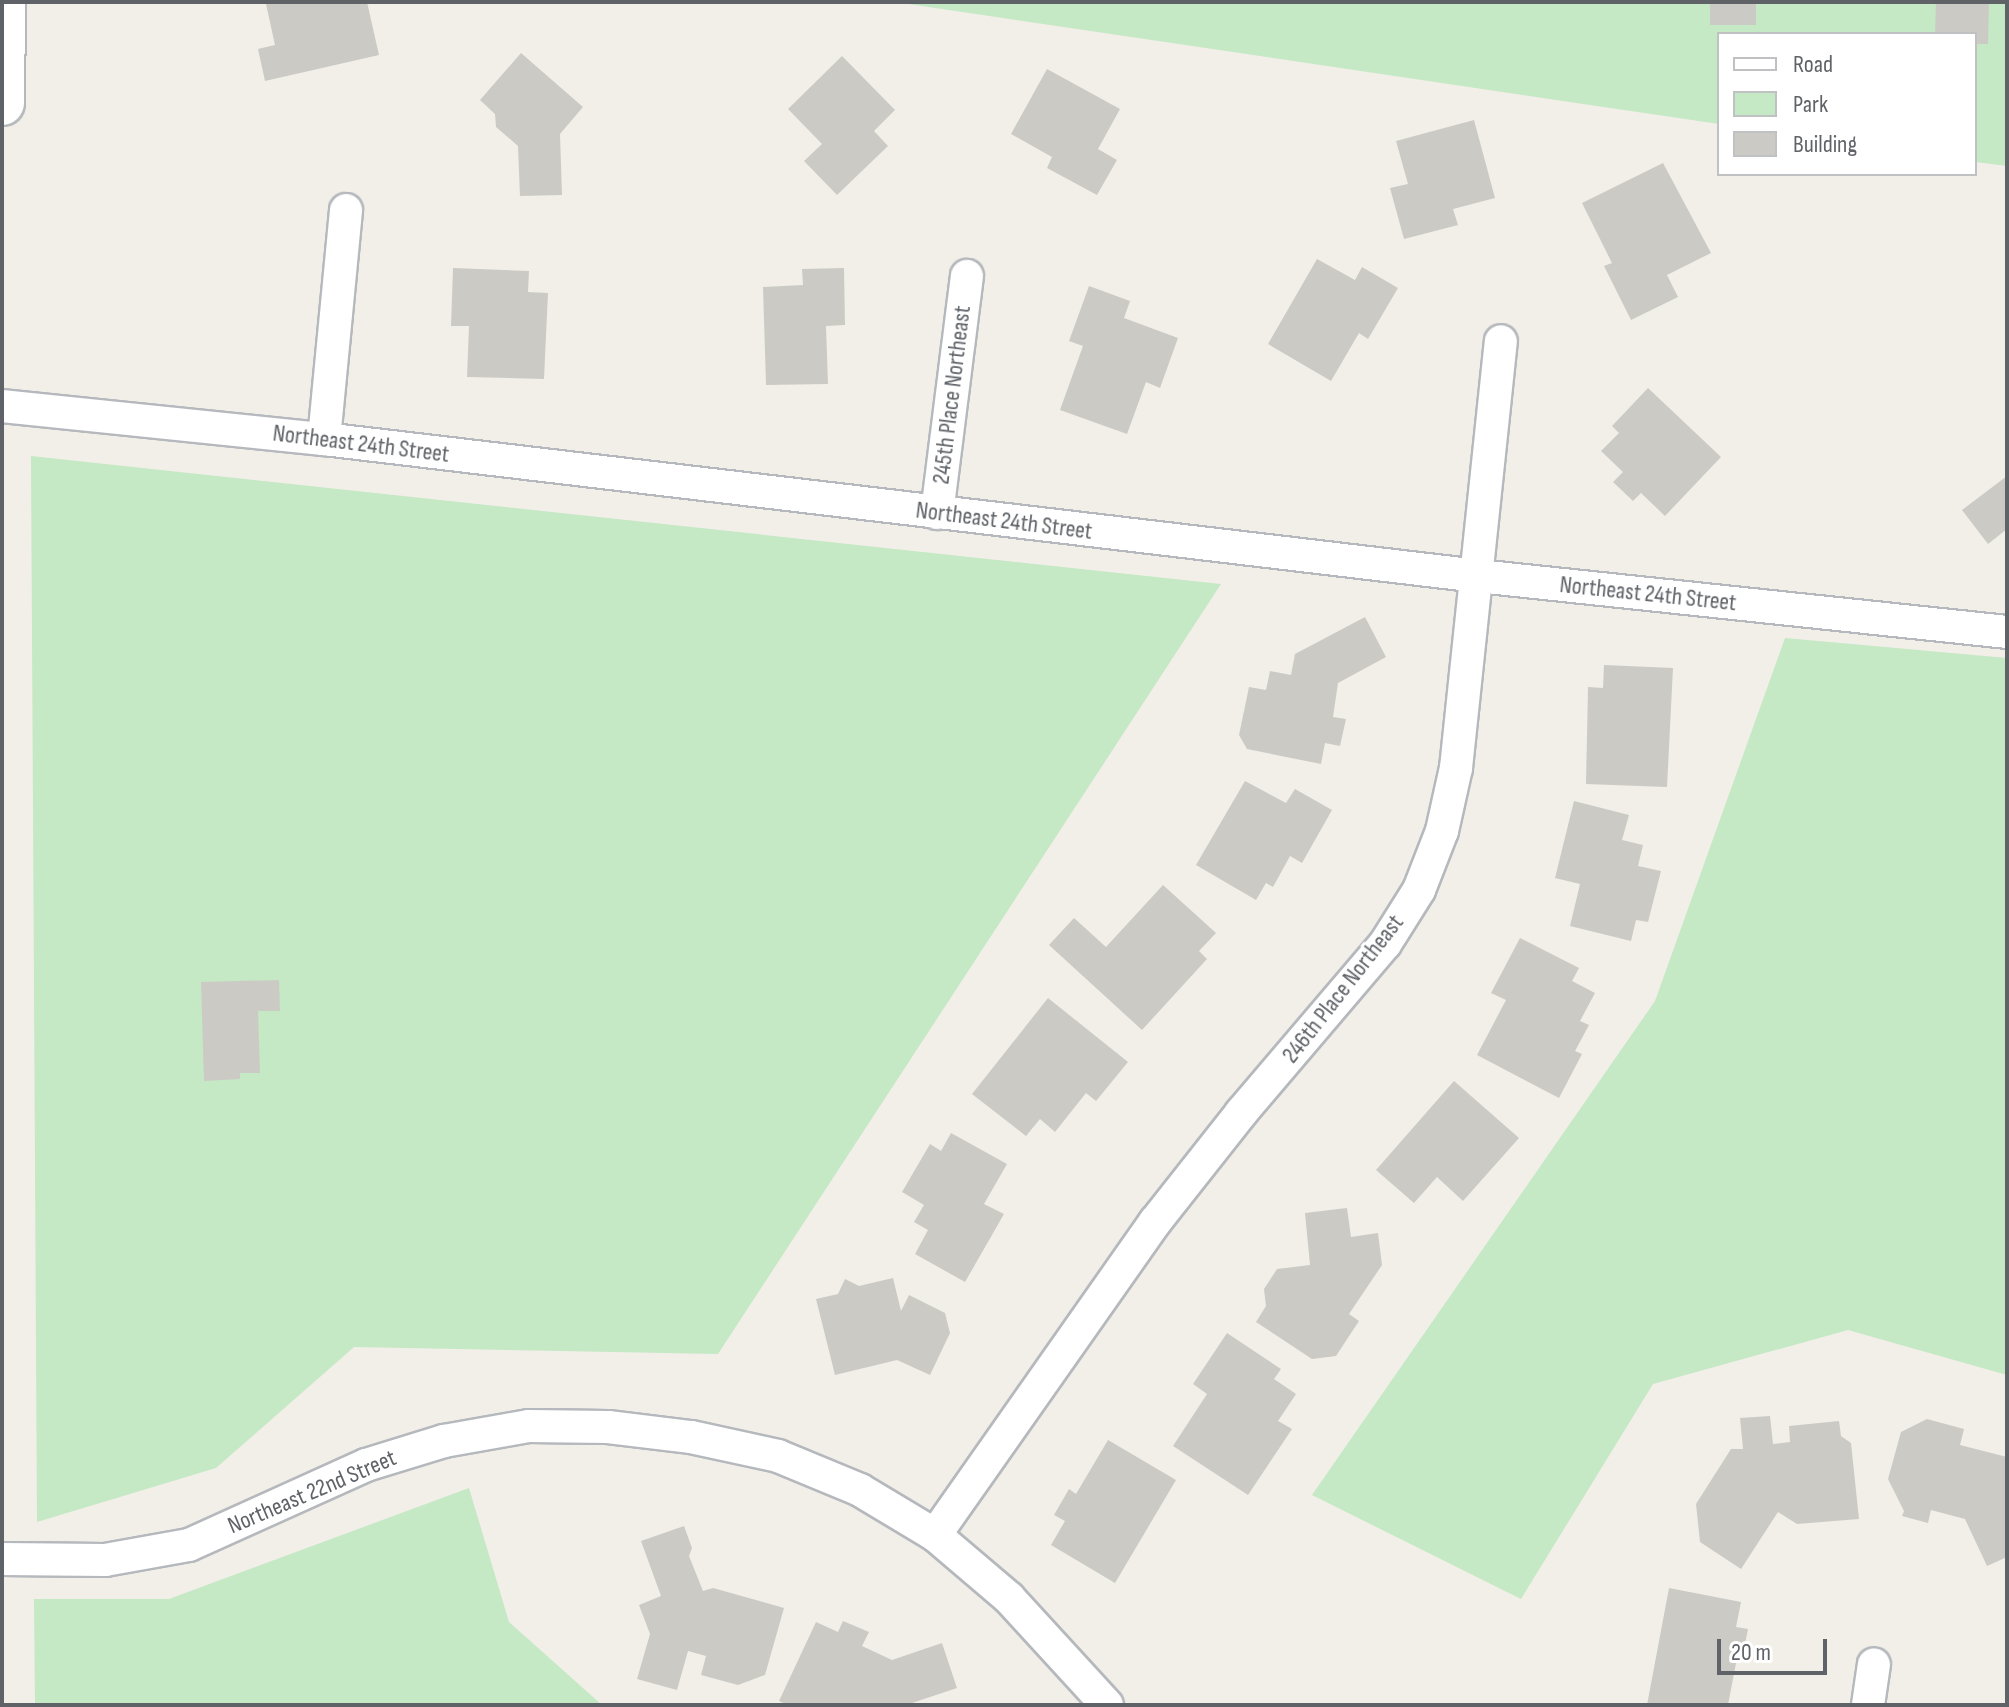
<!DOCTYPE html>
<html>
<head>
<meta charset="utf-8">
<style>
	body { margin:0 }
	#map { position:relative; width:2009px; height:1707px; overflow:hidden; background:#f1efe8; font-family:"Sofia Sans Condensed",sans-serif }
	div>[style] { position:absolute }
	[style*='--x'] { left:calc(var(--x)*1px); top:calc(var(--y)*1px); width:calc(var(--w)*1px); rotate:calc(var(--a)*1deg) }
	.green>* { inset:0; background:#c5e8c5 }
	.building>* { inset:0; background:#cccac5; transform-origin:0 0 }
	.roads { filter:drop-shadow(2px 0 #b5b8bc) drop-shadow(-2px 0 #b5b8bc) drop-shadow(0 2px #b5b8bc) drop-shadow(0 -2px #b5b8bc) }
	.street>* { height:32px; margin:-16px; padding:0 16px; transform-origin:16px; border-radius:16px; background:#fff }
	.secondary>* { height:44px; margin:-22px; padding:0 22px; transform-origin:22px; border-radius:22px; background:#fff }
	span { translate:-50% -50%; white-space:nowrap; text-align:center; line-height:1.15; -webkit-text-stroke:6px #fff; paint-order:stroke }
	.street-label { font-size:24px; color:#5f6368 }
	.frame { position:absolute; inset:0; border:4px solid #5f6368; pointer-events:none }
	.legend { position:absolute; left:1717px; top:32px; width:260px; height:144px; box-sizing:border-box; background:#fff; border:2px solid #bfc1c3; margin:0; padding:10px 14px; list-style:none; font-size:24px; color:#5f6368 }
	.legend li { display:flex; align-items:center; gap:16px; height:40px }
	.legend b { width:40px; border:2px solid #bfc1c3 }
	.scale { position:absolute; left:1717px; top:1639px; width:110px; height:36px; box-sizing:border-box; border:4px solid #5f6368; border-top:0; padding-left:10px; font-size:24px; line-height:28px; white-space:nowrap; color:#5f6368; -webkit-text-stroke:6px #fff; paint-order:stroke }
</style>
</head>
<body>
<div id="map">
	<div class="green">
		<div style="clip-path:polygon(895px 2px,2007px 2px,2007px 166px,1975px 162px,1975px 34px,1719px 34px,1719px 124px)"></div>
		<div style="clip-path:polygon(31px 456px,1221px 584px,718px 1354px,354px 1347px,216px 1468px,37px 1522px)"></div>
		<div style="clip-path:polygon(1785px 638px,2007px 658px,2007px 1375px,1848px 1330px,1653px 1384px,1521px 1599px,1312px 1495px,1655px 1001px)"></div>
		<div style="clip-path:polygon(469px 1488px,509px 1622px,602px 1705px,35px 1705px,34px 1599px,169px 1599px)"></div>
	</div>
	<div class="building">
		<div style="clip-path:polygon(273px 2px,367px 2px,379px 55px,265px 81px,258px 49px,275px 45px,266px 4px)"></div>
		<div style="left:1710px;top:2px;width:46px;height:23px"></div>
		<div style="clip-path:polygon(1936px 2px,1989px 2px,1988px 44px,1975px 44px,1975px 34px,1935px 34px)"></div>
		<div style="clip-path:polygon(521px 53px,583px 107px,560px 134px,562px 195px,520px 196px,518px 146px,496px 127px,495px 114px,480px 100px)"></div>
		<div style="clip-path:polygon(842px 56px,895px 110px,874px 131px,888px 146px,837px 195px,804px 161px,822px 144px,788px 109px)"></div>
		<div style="clip-path:polygon(1047px 69px,1120px 109px,1098px 149px,1117px 160px,1097px 195px,1047px 168px,1052px 157px,1011px 134px)"></div>
		<div style="clip-path:polygon(1474px 120px,1495px 198px,1453px 209px,1458px 225px,1404px 239px,1390px 188px,1408px 184px,1396px 141px)"></div>
		<div style="clip-path:polygon(1663px 163px,1711px 253px,1667px 275px,1678px 297px,1631px 320px,1604px 266px,1612px 263px,1582px 203px)"></div>
		<div style="clip-path:polygon(1317px 259px,1355px 280px,1362px 267px,1398px 288px,1368px 339px,1359px 333px,1331px 381px,1268px 344px)"></div>
		<div style="clip-path:polygon(453px 268px,529px 271px,528px 292px,548px 293px,544px 379px,467px 377px,469px 326px,451px 326px)"></div>
		<div style="clip-path:polygon(844px 268px,845px 325px,826px 326px,828px 384px,766px 385px,763px 287px,803px 285px,802px 269px)"></div>
		<div style="clip-path:polygon(1089px 286px,1130px 301px,1124px 318px,1178px 338px,1160px 388px,1146px 382px,1127px 434px,1060px 410px,1083px 346px,1069px 341px)"></div>
		<div style="clip-path:polygon(1648px 388px,1721px 457px,1665px 516px,1641px 493px,1633px 501px,1613px 482px,1623px 472px,1601px 451px,1619px 433px,1612px 426px)"></div>
		<div style="clip-path:polygon(2007px 476px,2007px 529px,1988px 544px,1962px 510px)"></div>
		<div style="clip-path:polygon(1365px 617px,1386px 657px,1338px 683px,1333px 717px,1346px 719px,1340px 746px,1325px 743px,1321px 764px,1247px 749px,1239px 735px,1249px 687px,1266px 690px,1270px 671px,1291px 675px,1295px 654px)"></div>
		<div style="clip-path:polygon(1604px 665px,1673px 668px,1667px 787px,1586px 784px,1588px 687px,1603px 688px)"></div>
		<div style="clip-path:polygon(1245px 781px,1286px 803px,1295px 789px,1332px 810px,1302px 863px,1290px 856px,1273px 887px,1266px 883px,1256px 900px,1196px 865px)"></div>
		<div style="clip-path:polygon(1574px 801px,1629px 815px,1622px 840px,1643px 845px,1638px 866px,1661px 871px,1648px 922px,1636px 920px,1631px 941px,1570px 926px,1580px 884px,1555px 878px)"></div>
		<div style="clip-path:polygon(1163px 885px,1216px 933px,1199px 951px,1207px 959px,1142px 1030px,1049px 945px,1074px 918px,1106px 947px)"></div>
		<div style="clip-path:polygon(1520px 938px,1579px 968px,1572px 981px,1595px 993px,1580px 1021px,1589px 1025px,1575px 1051px,1582px 1054px,1559px 1098px,1477px 1055px,1506px 1000px,1491px 993px)"></div>
		<div style="clip-path:polygon(279px 980px,280px 1011px,258px 1011px,260px 1073px,240px 1073px,240px 1079px,204px 1081px,201px 982px)"></div>
		<div style="clip-path:polygon(1048px 998px,1128px 1062px,1096px 1101px,1086px 1093px,1055px 1132px,1040px 1119px,1026px 1136px,972px 1094px)"></div>
		<div style="clip-path:polygon(1454px 1081px,1519px 1138px,1463px 1201px,1437px 1177px,1414px 1203px,1376px 1170px)"></div>
		<div style="clip-path:polygon(951px 1133px,1007px 1164px,984px 1204px,1004px 1214px,965px 1282px,915px 1254px,928px 1230px,914px 1222px,924px 1205px,902px 1192px,930px 1144px,941px 1151px)"></div>
		<div style="clip-path:polygon(1347px 1208px,1351px 1237px,1378px 1233px,1382px 1265px,1349px 1314px,1359px 1321px,1336px 1356px,1312px 1359px,1256px 1322px,1266px 1306px,1264px 1289px,1277px 1269px,1310px 1265px,1305px 1213px)"></div>
		<div style="clip-path:polygon(893px 1278px,901px 1311px,909px 1295px,945px 1313px,950px 1333px,930px 1375px,897px 1360px,835px 1375px,816px 1299px,838px 1294px,845px 1279px,859px 1286px)"></div>
		<div style="clip-path:polygon(1227px 1333px,1281px 1369px,1274px 1379px,1296px 1394px,1278px 1421px,1292px 1429px,1248px 1495px,1173px 1446px,1207px 1394px,1193px 1384px)"></div>
		<div style="clip-path:polygon(1770px 1416px,1773px 1444px,1790px 1442px,1789px 1426px,1839px 1421px,1841px 1436px,1851px 1443px,1859px 1519px,1797px 1524px,1778px 1512px,1741px 1569px,1700px 1542px,1696px 1504px,1731px 1449px,1743px 1449px,1740px 1418px)"></div>
		<div style="clip-path:polygon(1927px 1419px,1964px 1429px,1960px 1445px,2007px 1457px,2007px 1557px,1987px 1566px,1965px 1519px,1931px 1510px,1928px 1523px,1902px 1516px,1904px 1511px,1888px 1479px,1901px 1432px)"></div>
		<div style="clip-path:polygon(1108px 1440px,1176px 1480px,1115px 1583px,1051px 1545px,1065px 1521px,1054px 1515px,1069px 1489px,1076px 1494px)"></div>
		<div style="clip-path:polygon(684px 1526px,692px 1548px,689px 1556px,703px 1591px,713px 1588px,784px 1608px,765px 1675px,738px 1685px,701px 1675px,706px 1656px,688px 1651px,677px 1690px,637px 1679px,650px 1634px,639px 1605px,661px 1596px,641px 1541px)"></div>
		<div style="clip-path:polygon(1669px 1588px,1741px 1602px,1736px 1627px,1748px 1629px,1742px 1659px,1737px 1658px,1728px 1705px,1647px 1705px)"></div>
		<div style="clip-path:polygon(843px 1621px,869px 1632px,862px 1646px,892px 1660px,942px 1643px,957px 1688px,906px 1705px,788px 1705px,779px 1701px,816px 1622px,838px 1632px)"></div>
	</div>
	<div class="roads">
		<div class="street">
			<div style="--x:2;--y:406;--w:324;--a:5.9"></div>
			<div style="--x:324;--y:439;--w:1162;--a:6.77"></div>
			<div style="--x:1478;--y:576;--w:532;--a:6.04"></div>
			<div style="--x:324;--y:439;--w:230;--a:-84.5"></div>
			<div style="--x:937;--y:513;--w:239;--a:-82.8"></div>
			<div style="--x:935;--y:1535;--w:383;--a:-54.9"></div>
			<div style="--x:1155;--y:1222;--w:139;--a:-51.7"></div>
			<div style="--x:1241;--y:1113;--w:222;--a:-49.6"></div>
			<div style="--x:1385;--y:944;--w:64;--a:-57.8"></div>
			<div style="--x:1419;--y:890;--w:63;--a:-68.7"></div>
			<div style="--x:1442;--y:831;--w:65;--a:-77.5"></div>
			<div style="--x:1456;--y:768;--w:429;--a:-84"></div>
			<div style="--x:2;--y:1559;--w:103;--a:0.6"></div>
			<div style="--x:105;--y:1560;--w:85;--a:-10.1"></div>
			<div style="--x:189;--y:1545;--w:194;--a:-24.3"></div>
			<div style="--x:366;--y:1465;--w:82;--a:-17.1"></div>
			<div style="--x:444;--y:1441;--w:86;--a:-10"></div>
			<div style="--x:529;--y:1426;--w:79;--a:0.7"></div>
			<div style="--x:608;--y:1427;--w:84;--a:6.9"></div>
			<div style="--x:691;--y:1437;--w:89;--a:12.3"></div>
			<div style="--x:778;--y:1456;--w:89;--a:22.5"></div>
			<div style="--x:860;--y:1490;--w:87;--a:31"></div>
			<div style="--x:935;--y:1535;--w:97;--a:40.4"></div>
			<div style="--x:1009;--y:1598;--w:145;--a:47.5"></div>
			<div style="--x:1868;--y:1705;--w:41;--a:-81.7"></div>
		</div>
		<div class="secondary">
			<div style="--x:2;--y:103;--w:101;--a:-89.4"></div>
		</div>
	</div>
	<div class="street-label">
		<span style="left:952px;top:395px;rotate:-83deg">245th Place Northeast</span>
		<span style="left:361px;top:444px;rotate:7deg">Northeast 24th Street</span>
		<span style="left:1004px;top:521px;rotate:7deg">Northeast 24th Street</span>
		<span style="left:1648px;top:594px;rotate:6deg">Northeast 24th Street</span>
		<span style="left:1343px;top:989px;rotate:-52deg">246th Place Northeast</span>
		<span style="left:312px;top:1492px;rotate:-23deg">Northeast 22nd Street</span>
	</div>
	<div class="frame"></div>
	<ul class="legend">
	<li><b style="height:10px;background:#fff"></b>Road</li>
	<li><b style="height:22px;background:#c5e8c5"></b>Park</li>
	<li><b style="height:22px;background:#cccac5"></b>Building</li>
	</ul>
	<div class="scale">20 m</div>
</div>
</body>
</html>
